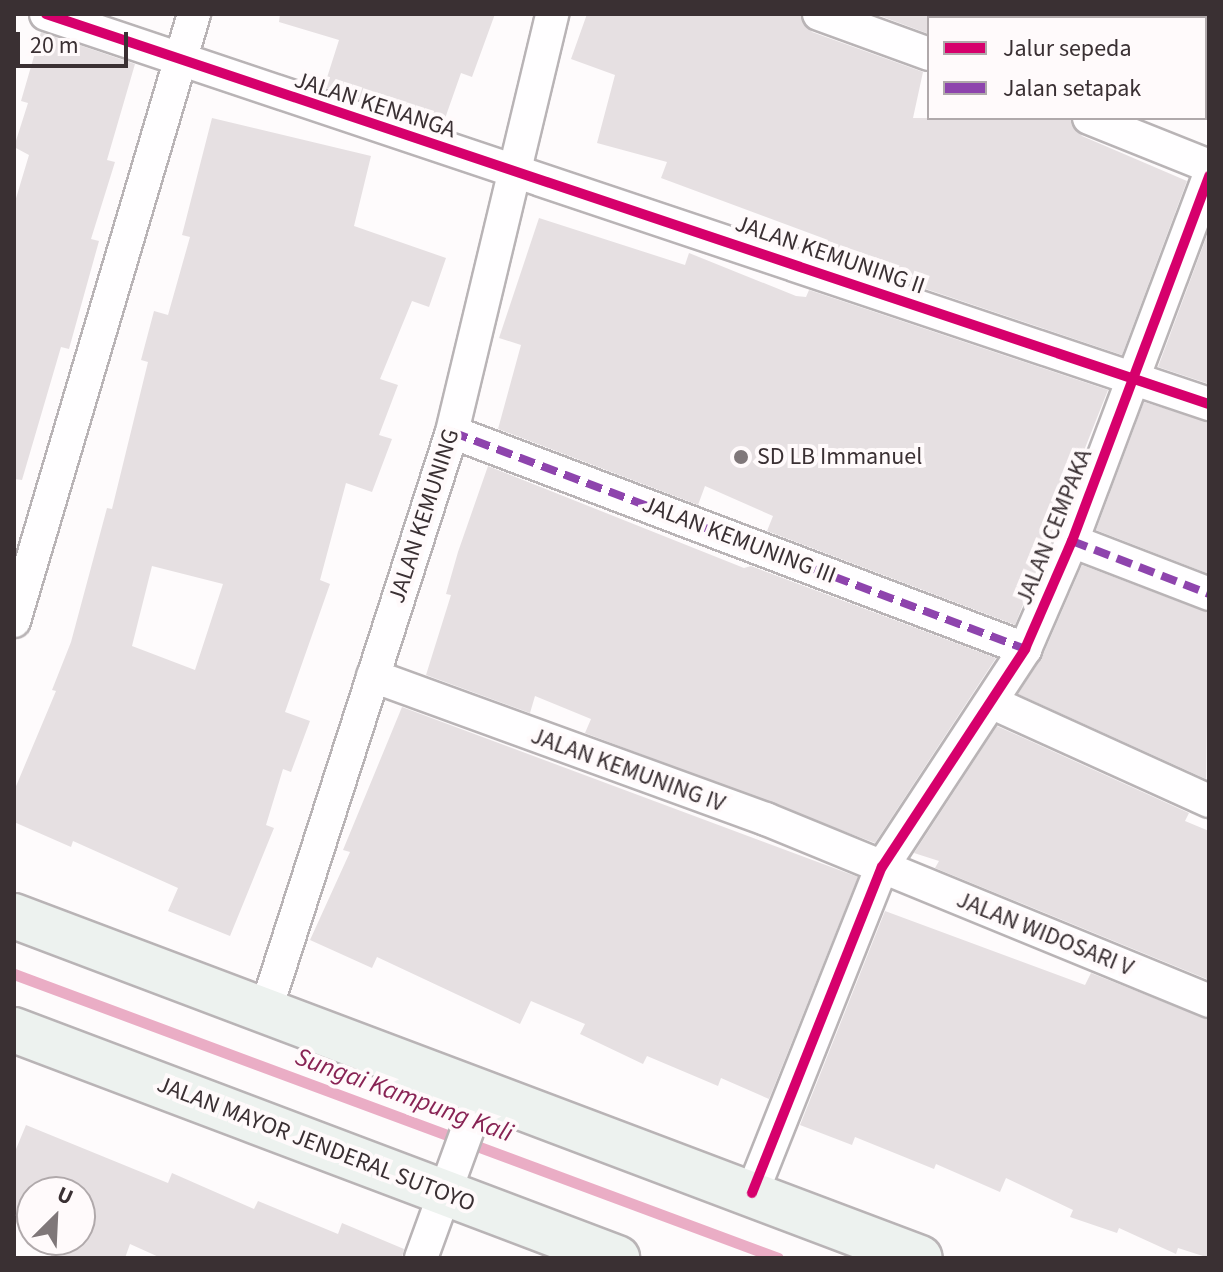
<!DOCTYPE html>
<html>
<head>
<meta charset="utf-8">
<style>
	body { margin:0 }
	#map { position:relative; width:1223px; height:1272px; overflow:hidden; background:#fefbfc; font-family:"Source Sans 3",sans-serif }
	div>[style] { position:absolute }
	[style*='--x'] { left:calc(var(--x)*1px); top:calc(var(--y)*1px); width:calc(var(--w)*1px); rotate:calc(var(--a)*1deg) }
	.stream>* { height:11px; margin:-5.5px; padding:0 5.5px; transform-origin:5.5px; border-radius:5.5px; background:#eaadc5 }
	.building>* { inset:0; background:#e6e0e2 }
	.roads { filter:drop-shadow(2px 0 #b9b4b6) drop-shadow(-2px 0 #b9b4b6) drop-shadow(0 2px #b9b4b6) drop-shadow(0 -2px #b9b4b6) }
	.minor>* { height:32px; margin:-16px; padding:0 16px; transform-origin:16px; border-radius:16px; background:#fffeff }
	.secondary>* { height:44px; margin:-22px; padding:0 22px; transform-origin:22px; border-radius:22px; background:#edf2ef }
	.quiet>* { height:8px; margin-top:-4px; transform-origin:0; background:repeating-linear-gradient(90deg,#8e44ad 0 16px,transparent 0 24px) }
	.cycleway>* { height:10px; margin:-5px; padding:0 5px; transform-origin:5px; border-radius:5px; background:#d6006c }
	.dots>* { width:22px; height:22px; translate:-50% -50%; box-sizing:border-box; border:4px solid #fffafb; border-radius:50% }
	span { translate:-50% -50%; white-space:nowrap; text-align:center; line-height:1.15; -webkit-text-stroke:8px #fffafb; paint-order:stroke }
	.street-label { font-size:24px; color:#3a3033 }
	.poi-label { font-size:24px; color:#3a3033 }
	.left { translate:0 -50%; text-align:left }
	.water-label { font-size:26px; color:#882354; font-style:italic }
	.frame { position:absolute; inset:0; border:16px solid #3a3033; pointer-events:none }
	.legend { position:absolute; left:927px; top:16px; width:280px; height:104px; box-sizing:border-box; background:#fffafb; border:2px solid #b0a9ab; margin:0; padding:10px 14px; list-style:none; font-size:24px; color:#3a3033 }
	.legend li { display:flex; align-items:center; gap:16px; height:40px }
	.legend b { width:40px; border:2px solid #b0a9ab }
	.north { position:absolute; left:16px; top:1176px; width:80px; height:80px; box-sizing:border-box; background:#fffafb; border:2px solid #b0a9ab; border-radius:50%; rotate:24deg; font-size:22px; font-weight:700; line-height:32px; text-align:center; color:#3a3033 }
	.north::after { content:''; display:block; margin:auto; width:28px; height:36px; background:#7f7779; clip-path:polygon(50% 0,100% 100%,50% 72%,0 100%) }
	.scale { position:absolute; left:16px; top:32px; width:112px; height:36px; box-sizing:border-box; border:4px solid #3a3033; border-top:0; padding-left:10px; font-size:24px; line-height:28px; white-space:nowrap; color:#3a3033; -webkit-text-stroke:6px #fffafb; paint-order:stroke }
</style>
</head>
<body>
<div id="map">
	<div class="stream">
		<div style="--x:14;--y:974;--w:815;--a:20.39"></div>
	</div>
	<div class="building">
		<div style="clip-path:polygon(280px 14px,495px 14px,472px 77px,461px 73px,442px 127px,324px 87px,339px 40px,279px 22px)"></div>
		<div style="clip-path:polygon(587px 14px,800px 14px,812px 32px,923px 72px,913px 118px,1070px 118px,1082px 136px,1187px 181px,1122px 355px,822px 254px,828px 240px,661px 178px,667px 162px,597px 143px,615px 75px,571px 59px)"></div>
		<div style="clip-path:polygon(875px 14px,936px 14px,929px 18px,929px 34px)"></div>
		<div style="clip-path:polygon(41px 32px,135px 64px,107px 160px,115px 162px,91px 239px,99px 241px,69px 349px,61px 347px,22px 480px,14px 479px,14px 205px,29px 155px,14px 147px,28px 103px,21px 101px)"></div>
		<div style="clip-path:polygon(evenodd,212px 118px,371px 156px,354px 226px,446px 258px,429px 307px,412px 301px,380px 379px,398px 385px,379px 435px,392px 439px,372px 492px,346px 483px,320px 580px,330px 584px,285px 712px,310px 721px,291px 772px,283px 769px,266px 825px,274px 828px,230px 936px,168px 911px,178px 888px,73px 841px,71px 847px,14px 822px,14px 791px,56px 691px,52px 690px,71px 642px,107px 508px,112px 509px,148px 362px,141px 360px,154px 311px,168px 315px,190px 237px,182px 235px,212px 118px,152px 566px,223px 584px,195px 670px,132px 646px,152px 566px)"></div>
		<div style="clip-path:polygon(539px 218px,685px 265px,689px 253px,796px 296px,806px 297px,809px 290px,1108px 390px,1015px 625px,767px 531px,773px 516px,705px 486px,698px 505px,498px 429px,521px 345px,499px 338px)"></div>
		<div style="clip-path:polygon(1209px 230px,1209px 384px,1158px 367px)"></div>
		<div style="clip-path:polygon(1144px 402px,1209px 422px,1209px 574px,1096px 530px)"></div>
		<div style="clip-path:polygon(488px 466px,744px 568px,751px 566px,996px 658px,875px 843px,585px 733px,591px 719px,535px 696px,530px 713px,426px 675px,451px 595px,446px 594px,458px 552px)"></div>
		<div style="clip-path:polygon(1082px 565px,1209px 613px,1206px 779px,1018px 694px,1042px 657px)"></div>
		<div style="clip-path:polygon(402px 707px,858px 877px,769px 1099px,721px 1078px,718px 1086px,647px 1056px,643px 1064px,580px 1034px,585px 1024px,531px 1001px,520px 1024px,377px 957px,372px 968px,310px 940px,350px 852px,343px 850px)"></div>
		<div style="clip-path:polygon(997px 726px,1189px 813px,1185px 821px,1209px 831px,1209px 980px,935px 868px,939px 861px,914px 853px)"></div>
		<div style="clip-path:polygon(885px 911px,1085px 985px,1091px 973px,1209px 1020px,1209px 1258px,1178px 1248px,1176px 1254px,1119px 1228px,1117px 1233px,1070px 1217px,1073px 1210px,1006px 1178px,1000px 1192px,936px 1164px,934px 1169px,855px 1137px,852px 1145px,800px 1125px)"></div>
		<div style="clip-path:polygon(26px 1125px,168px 1183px,172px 1173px,254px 1209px,258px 1201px,338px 1234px,342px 1223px,404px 1249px,402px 1258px,161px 1258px,130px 1244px,125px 1258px,50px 1258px,56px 1240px,80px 1240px,80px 1192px,32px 1192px,32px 1229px,14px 1221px,14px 1154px)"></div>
	</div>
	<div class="roads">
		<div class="minor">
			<div style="--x:46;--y:14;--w:1227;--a:18.54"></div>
			<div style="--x:819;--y:14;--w:117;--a:20"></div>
			<div style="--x:1089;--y:118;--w:129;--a:21.8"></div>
			<div style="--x:452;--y:432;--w:613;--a:20.74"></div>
			<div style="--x:1072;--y:541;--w:147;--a:21.1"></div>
			<div style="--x:14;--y:621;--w:633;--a:-73.48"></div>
			<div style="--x:373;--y:676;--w:418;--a:20"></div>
			<div style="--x:766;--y:819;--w:479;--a:22.3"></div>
			<div style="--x:993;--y:703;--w:237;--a:24.4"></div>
			<div style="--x:266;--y:1009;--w:606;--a:-72.13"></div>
			<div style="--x:452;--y:432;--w:430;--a:-76.5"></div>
			<div style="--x:752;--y:1193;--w:351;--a:-68.3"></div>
			<div style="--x:882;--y:867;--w:261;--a:-56.7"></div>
			<div style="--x:1025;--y:649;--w:118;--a:-66.5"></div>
			<div style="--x:1072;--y:541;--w:390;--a:-69.4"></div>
			<div style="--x:421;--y:1258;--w:176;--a:-70"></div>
		</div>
		<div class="secondary">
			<div style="--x:14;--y:916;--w:968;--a:20.68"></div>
			<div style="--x:14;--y:1030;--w:645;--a:20.71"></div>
		</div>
	</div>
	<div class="quiet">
		<div style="--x:452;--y:432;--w:613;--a:20.74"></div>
		<div style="--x:1072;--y:541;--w:147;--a:21.1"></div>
	</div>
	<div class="cycleway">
		<div style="--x:46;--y:14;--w:1227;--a:18.54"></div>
		<div style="--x:752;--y:1193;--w:351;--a:-68.3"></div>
		<div style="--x:882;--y:867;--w:261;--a:-56.7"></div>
		<div style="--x:1025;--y:649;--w:118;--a:-66.5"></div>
		<div style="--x:1072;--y:541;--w:390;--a:-69.4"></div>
	</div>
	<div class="dots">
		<div style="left:741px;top:457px;background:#7f7779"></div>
	</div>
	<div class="street-label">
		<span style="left:375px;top:105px;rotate:18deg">JALAN KENANGA</span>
		<span style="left:830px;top:255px;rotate:19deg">JALAN KEMUNING II</span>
		<span style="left:424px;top:516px;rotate:-72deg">JALAN KEMUNING</span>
		<span style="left:1054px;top:527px;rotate:-68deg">JALAN CEMPAKA</span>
		<span style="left:739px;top:540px;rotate:21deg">JALAN KEMUNING III</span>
		<span style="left:628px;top:770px;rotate:20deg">JALAN KEMUNING IV</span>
		<span style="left:1045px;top:934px;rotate:22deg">JALAN WIDOSARI V</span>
		<span style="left:316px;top:1144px;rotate:21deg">JALAN MAYOR JENDERAL SUTOYO</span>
	</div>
	<div class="poi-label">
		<span class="left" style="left:757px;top:457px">SD LB Immanuel</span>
	</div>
	<div class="water-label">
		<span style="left:404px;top:1095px;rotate:20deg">Sungai Kampung Kali</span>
	</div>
	<div class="frame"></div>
	<ul class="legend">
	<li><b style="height:10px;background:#d6006c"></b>Jalur sepeda</li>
	<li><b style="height:10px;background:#8e44ad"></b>Jalan setapak</li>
	</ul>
	<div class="north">U</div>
	<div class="scale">20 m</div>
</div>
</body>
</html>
